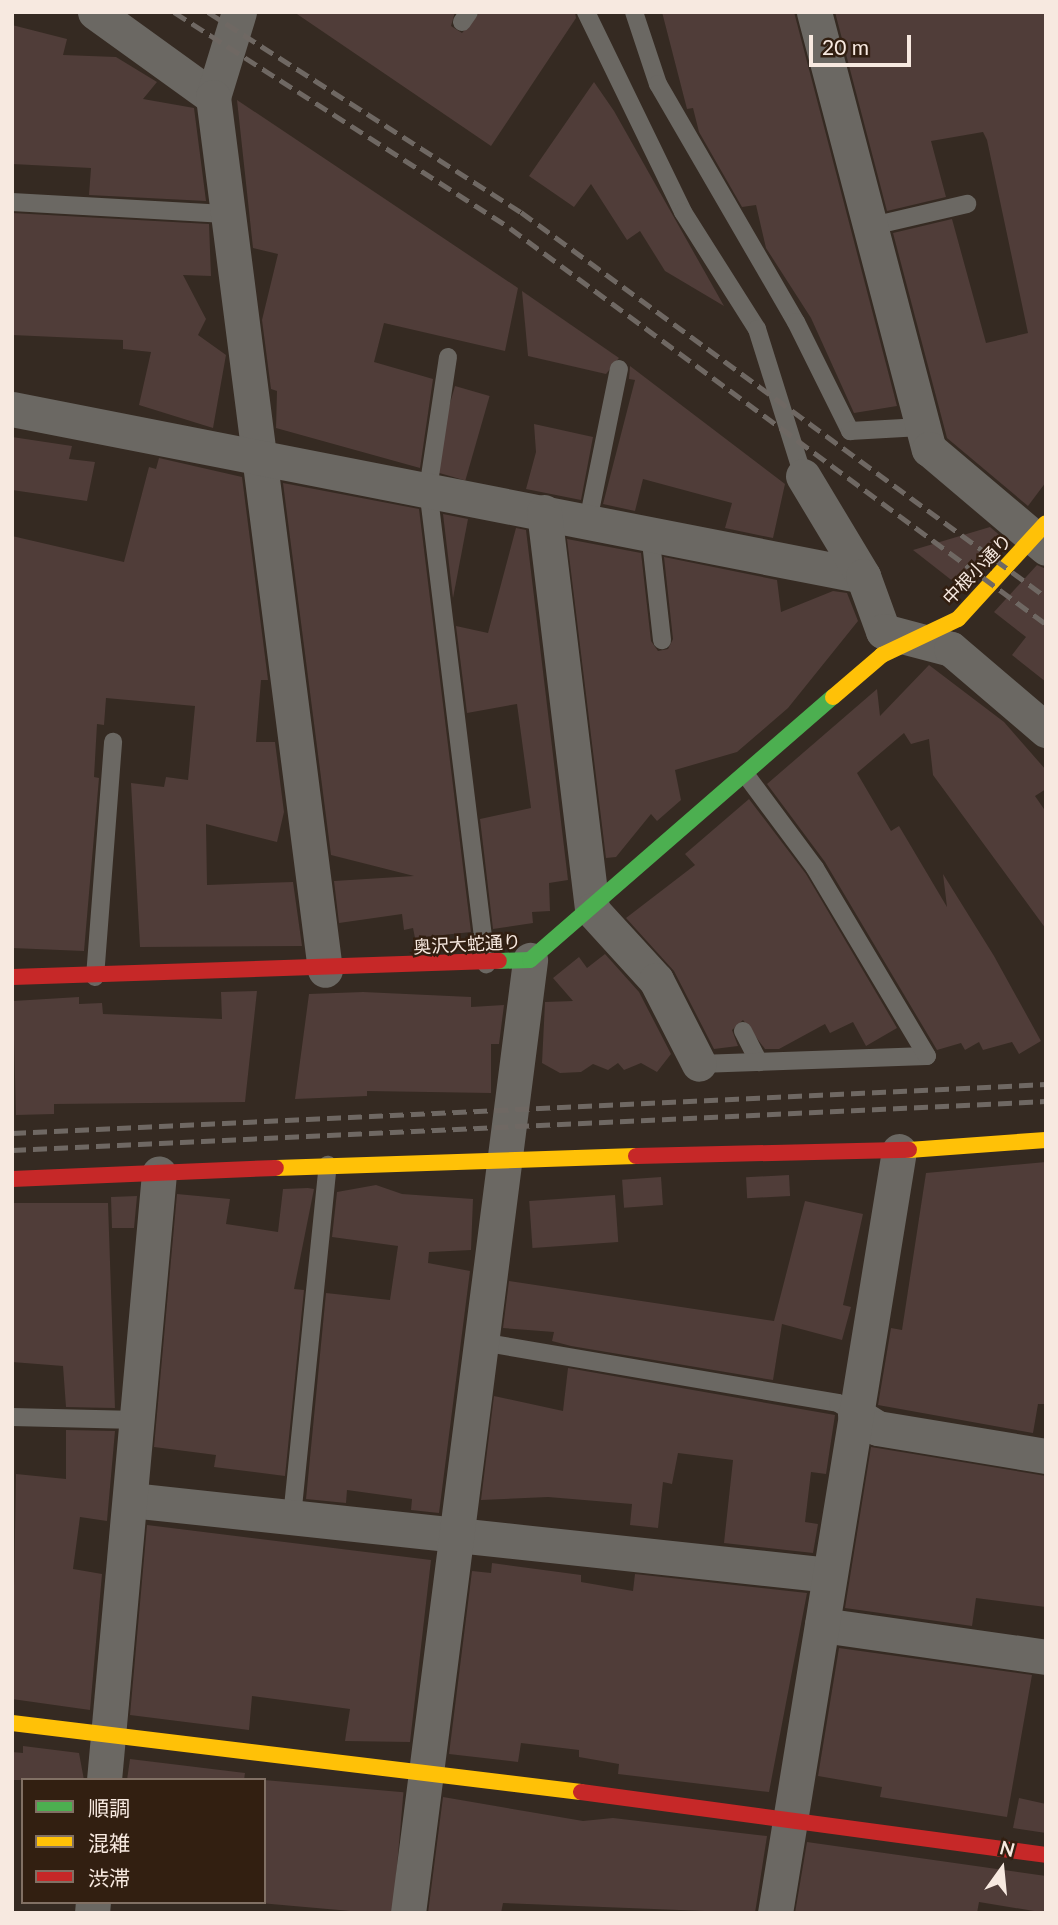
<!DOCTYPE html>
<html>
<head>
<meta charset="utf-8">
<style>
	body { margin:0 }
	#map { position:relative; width:1058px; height:1925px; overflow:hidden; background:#352a22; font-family:Lato,"Noto Sans JP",sans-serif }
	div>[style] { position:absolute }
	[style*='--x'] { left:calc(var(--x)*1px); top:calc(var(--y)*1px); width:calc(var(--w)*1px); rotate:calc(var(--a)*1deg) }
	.building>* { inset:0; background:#503d39; transform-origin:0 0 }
	.lane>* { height:18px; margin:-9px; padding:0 9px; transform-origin:9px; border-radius:9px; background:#6b6863 }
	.street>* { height:35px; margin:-17.5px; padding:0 17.5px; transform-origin:17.5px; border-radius:17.5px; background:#6b6863 }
	.fast>* { height:16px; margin:-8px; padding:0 8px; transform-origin:8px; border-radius:8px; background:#4caf50 }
	.slow>* { height:16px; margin:-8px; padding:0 8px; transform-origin:8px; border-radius:8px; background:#ffc107 }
	.jam>* { height:16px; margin:-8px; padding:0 8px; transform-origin:8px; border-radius:8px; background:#c62828 }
	.rail>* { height:5px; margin-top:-2.5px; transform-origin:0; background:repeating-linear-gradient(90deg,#6f6863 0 14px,transparent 0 21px) }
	span { translate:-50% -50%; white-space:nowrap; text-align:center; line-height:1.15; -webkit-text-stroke:5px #321f11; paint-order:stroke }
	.street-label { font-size:18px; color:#f7e9e0 }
	.frame { position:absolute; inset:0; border:14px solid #f7e9e0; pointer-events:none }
	.legend { position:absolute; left:21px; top:1778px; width:245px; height:126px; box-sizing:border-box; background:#321f11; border:2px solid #817064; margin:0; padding:9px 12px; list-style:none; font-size:21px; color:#f7e9e0 }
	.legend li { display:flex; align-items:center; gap:14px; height:35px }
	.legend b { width:35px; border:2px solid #817064 }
	.north { position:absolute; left:967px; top:1834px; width:70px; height:70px; -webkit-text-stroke:5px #321f11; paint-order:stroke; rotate:15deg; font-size:19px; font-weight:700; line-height:28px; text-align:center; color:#f7e9e0 }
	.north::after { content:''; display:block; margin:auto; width:24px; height:32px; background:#f7e9e0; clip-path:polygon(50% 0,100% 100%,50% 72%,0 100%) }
	.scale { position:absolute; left:809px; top:35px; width:102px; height:32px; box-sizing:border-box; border:4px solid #f7e9e0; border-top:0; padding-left:9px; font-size:21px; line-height:24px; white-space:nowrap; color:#f7e9e0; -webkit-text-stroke:5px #321f11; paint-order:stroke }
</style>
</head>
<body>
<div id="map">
	<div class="building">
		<div style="clip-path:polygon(294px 12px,455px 12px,451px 26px,462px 33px,480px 12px,575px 12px,576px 18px,491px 146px)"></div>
		<div style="clip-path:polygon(662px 12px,794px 12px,897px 406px,854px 413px,811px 318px,766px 248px,756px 205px,742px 207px,699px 132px,693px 108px,687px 109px)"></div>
		<div style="clip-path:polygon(835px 12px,1046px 12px,1046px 482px,1028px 506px,947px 438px,893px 233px,952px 219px,986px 343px,1028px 333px,987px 140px,983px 132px,931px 141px,946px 197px,887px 211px)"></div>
		<div style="clip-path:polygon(12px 25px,67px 39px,63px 55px,116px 57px,157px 82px,143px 99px,194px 108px,206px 201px,89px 195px,91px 168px,12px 164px)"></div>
		<div style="clip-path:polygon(594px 82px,614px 111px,724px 306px,665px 271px,640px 231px,627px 240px,591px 184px,574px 207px,529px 176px)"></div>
		<div style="clip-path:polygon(237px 100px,518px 288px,505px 351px,384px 323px,374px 362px,433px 379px,420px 468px,276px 428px,277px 391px,271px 389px,262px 320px,278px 254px,253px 248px)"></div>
		<div style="clip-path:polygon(12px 213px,209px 224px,211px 276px,183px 275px,206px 319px,198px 335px,226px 355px,213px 428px,139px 405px,151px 352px,123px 349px,123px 340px,12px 335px)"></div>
		<div style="clip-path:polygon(522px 291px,619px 358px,606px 374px,528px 356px)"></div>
		<div style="clip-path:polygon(630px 366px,785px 484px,773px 538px,725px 528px,732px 503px,643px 479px,635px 511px,603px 504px,635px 380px,629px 379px)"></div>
		<div style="left:455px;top:386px;width:36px;height:88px;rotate:16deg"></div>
		<div style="clip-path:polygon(534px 424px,593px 437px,581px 500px,526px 489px,536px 452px)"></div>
		<div style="clip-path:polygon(12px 437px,72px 446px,69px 459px,95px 462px,87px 501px,12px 490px)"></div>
		<div style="clip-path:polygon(159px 458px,242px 477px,268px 680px,261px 680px,256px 742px,275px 742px,284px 812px,277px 842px,206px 824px,207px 885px,293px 882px,302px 946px,140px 947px,131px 783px,164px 787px,166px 777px,188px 780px,195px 706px,106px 698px,104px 725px,97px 724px,94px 777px,99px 778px,84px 951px,12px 948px,12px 536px,124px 562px,149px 467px,156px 469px)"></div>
		<div style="clip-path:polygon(283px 483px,419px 509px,471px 932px,415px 938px,413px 928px,404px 930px,402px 914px,339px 923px,334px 881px,414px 876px,331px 855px)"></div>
		<div style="clip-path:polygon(443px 514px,468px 519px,453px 598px)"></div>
		<div style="clip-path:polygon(990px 527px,1003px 538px,959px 586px,913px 550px)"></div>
		<div style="clip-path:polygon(516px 528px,526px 530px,568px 880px,549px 883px,550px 911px,532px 912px,533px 923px,493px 929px,480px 819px,531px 808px,517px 704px,467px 713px,456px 626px,488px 633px)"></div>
		<div style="clip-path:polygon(567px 539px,641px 553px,651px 641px,658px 651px,668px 649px,673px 639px,664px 557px,777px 580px,781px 612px,833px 591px,847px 593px,858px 621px,788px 708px,737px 752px,675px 770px,681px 800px,657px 821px,651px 814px,616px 857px,606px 858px)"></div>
		<div style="clip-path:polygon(1037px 565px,1046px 569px,1046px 682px,1012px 655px,1026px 637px,994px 612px)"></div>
		<div style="clip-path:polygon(929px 665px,1004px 722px,1046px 770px,1046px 789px,1035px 796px,1046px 812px,1046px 929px,933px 775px,929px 739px,911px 744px,904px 733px,857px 773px,891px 831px,899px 826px,947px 907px,943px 874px,994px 956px,1041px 1041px,1019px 1054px,1012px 1042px,983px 1050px,979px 1042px,965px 1050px,961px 1043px,937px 1050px,825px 862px,767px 784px,877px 689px,880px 716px)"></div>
		<div style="clip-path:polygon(749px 799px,806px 874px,897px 1028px,866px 1046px,853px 1022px,830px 1033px,825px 1024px,779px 1049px,765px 1049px,743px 1020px,732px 1030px,738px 1046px,714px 1049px,674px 971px,626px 918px,695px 865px,685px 854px)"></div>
		<div style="clip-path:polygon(605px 954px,639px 992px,671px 1054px,657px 1072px,641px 1063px,624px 1070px,618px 1063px,608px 1070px,593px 1064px,581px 1072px,560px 1073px,542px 1063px,545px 1002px,573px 1001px,553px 978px,579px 957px,587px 968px)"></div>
		<div style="clip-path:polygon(257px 991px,245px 1102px,54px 1104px,54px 1114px,16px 1115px,13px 1001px,79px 997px,79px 1004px,102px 1003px,103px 1014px,222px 1019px,221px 992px)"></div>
		<div style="clip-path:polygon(363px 992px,471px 997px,471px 1007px,504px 1005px,499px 1044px,491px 1044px,491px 1093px,367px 1091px,367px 1096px,295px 1099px,309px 994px)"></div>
		<div style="clip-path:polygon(1046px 1162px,1046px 1404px,1038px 1404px,1033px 1433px,878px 1405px,891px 1328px,902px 1330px,926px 1173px)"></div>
		<div style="left:789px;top:1175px;width:21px;height:43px;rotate:87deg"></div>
		<div style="left:661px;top:1177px;width:28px;height:39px;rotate:86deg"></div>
		<div style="clip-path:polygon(376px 1185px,402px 1194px,473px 1199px,471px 1250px,429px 1252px,428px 1263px,470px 1271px,439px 1513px,411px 1510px,412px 1499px,347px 1490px,346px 1503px,306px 1499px,326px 1293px,390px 1300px,398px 1246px,332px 1237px,337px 1192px)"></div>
		<div style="clip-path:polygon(308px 1188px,314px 1189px,294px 1289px,304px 1290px,285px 1476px,214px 1467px,216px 1455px,154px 1447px,177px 1194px,230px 1199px,226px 1224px,278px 1232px,283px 1189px)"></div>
		<div style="left:615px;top:1195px;width:47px;height:86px;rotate:86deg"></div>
		<div style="clip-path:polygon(137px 1196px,134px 1228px,112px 1228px,111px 1197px)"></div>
		<div style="clip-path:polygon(805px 1201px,863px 1214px,843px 1305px,851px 1307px,842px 1340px,782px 1324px,773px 1380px,571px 1346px,552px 1341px,554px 1332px,503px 1328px,509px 1281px,774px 1321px)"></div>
		<div style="clip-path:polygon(12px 1203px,108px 1203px,115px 1408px,66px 1407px,63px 1366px,12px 1362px)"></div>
		<div style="clip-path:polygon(568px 1368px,835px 1415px,826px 1474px,811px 1472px,805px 1522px,818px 1524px,813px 1553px,724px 1543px,733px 1460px,678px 1453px,672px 1484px,663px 1482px,658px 1528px,630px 1525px,632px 1504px,548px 1497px,481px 1500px,494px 1396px,563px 1411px)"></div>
		<div style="clip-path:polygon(66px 1430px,115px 1431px,107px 1521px,80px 1517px,73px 1569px,102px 1574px,90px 1710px,12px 1699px,16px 1474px,66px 1479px)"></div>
		<div style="clip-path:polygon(871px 1447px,1046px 1476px,1046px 1607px,976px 1598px,972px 1626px,845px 1608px)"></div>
		<div style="clip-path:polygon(147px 1525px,431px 1560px,410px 1742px,345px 1741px,350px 1709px,252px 1696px,249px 1730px,130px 1715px)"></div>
		<div style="clip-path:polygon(492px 1563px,581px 1575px,581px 1582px,633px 1591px,635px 1574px,807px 1593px,769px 1792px,618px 1774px,619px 1764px,579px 1757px,579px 1750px,521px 1743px,518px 1762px,449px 1754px,472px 1571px,491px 1573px)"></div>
		<div style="clip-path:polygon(839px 1648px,1032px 1675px,1007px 1817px,880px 1797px,882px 1787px,818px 1776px)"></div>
		<div style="clip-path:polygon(23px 1746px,79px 1753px,84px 1780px,12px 1780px,12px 1752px,23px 1753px)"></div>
		<div style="clip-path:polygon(130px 1759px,245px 1773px,244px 1780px,127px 1780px)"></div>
		<div style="left:264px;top:1780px;width:140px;height:123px;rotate:5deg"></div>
		<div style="clip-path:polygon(443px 1797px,583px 1821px,613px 1818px,767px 1836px,755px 1913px,503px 1903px,501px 1913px,428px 1913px)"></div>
		<div style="clip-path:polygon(1019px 1798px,1046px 1804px,1046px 1833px,1013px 1828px)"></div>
		<div style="clip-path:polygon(807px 1842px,1046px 1876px,1046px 1913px,979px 1902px,977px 1913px,795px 1913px)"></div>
	</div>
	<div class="lane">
		<div style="--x:586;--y:12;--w:222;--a:64.1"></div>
		<div style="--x:683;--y:212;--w:138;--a:57.7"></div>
		<div style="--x:757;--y:329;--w:154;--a:72.6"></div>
		<div style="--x:634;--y:12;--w:76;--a:71.6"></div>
		<div style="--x:658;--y:84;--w:275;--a:59.9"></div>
		<div style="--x:796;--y:322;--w:122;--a:63.6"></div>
		<div style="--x:850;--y:431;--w:71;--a:-3.2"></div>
		<div style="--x:462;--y:22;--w:12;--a:-55"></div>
		<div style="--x:12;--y:202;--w:214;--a:3.2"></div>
		<div style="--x:868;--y:227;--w:102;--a:-13.1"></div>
		<div style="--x:448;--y:357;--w:134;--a:98.6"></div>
		<div style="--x:428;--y:489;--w:479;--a:83"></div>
		<div style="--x:588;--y:521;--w:155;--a:-78.5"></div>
		<div style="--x:650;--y:533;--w:108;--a:83.6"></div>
		<div style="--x:95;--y:977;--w:236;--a:-85.6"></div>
		<div style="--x:743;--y:1031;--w:35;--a:63"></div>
		<div style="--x:699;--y:1064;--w:228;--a:-2"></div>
		<div style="--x:927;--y:1056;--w:219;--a:-120.8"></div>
		<div style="--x:815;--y:868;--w:116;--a:-126.6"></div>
		<div style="--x:481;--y:1342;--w:362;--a:9.7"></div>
		<div style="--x:838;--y:1403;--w:20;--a:33"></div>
		<div style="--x:12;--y:1417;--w:125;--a:1.4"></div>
		<div style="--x:292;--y:1517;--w:354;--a:-84.2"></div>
	</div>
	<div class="street">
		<div style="--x:95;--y:12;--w:145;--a:35.8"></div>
		<div style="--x:239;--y:12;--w:89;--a:107"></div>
		<div style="--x:213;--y:97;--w:880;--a:82.69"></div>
		<div style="--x:814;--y:12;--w:452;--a:75.3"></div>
		<div style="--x:929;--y:449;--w:153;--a:40.2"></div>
		<div style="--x:12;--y:409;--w:867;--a:11.1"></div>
		<div style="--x:803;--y:476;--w:117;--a:59"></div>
		<div style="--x:863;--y:576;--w:59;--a:70"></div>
		<div style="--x:883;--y:631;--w:70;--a:14.8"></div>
		<div style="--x:951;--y:649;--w:125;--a:40.5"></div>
		<div style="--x:544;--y:512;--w:401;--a:83.1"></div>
		<div style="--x:592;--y:910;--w:95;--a:47.6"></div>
		<div style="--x:656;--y:980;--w:94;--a:62.9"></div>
		<div style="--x:855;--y:1414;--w:26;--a:32"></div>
		<div style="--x:877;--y:1428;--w:171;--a:9.4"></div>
		<div style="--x:131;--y:1500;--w:702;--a:6.13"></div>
		<div style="--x:822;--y:1625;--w:226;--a:8.1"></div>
		<div style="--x:104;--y:1780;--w:609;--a:-84.82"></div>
		<div style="--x:92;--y:1913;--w:11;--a:-85"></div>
		<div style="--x:408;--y:1913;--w:961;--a:-82.7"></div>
		<div style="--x:775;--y:1913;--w:772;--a:-80.76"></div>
	</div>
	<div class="fast">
		<div style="--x:499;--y:961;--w:31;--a:-2"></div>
		<div style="--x:530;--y:960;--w:401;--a:-41"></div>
	</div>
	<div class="slow">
		<div style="--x:833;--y:697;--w:65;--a:-40.6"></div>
		<div style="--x:882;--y:655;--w:84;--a:-25.3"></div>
		<div style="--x:958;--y:619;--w:130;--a:-47.5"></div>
		<div style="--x:909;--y:1150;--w:137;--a:-4.2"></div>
		<div style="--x:276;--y:1168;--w:360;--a:-1.9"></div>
		<div style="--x:12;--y:1723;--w:573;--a:6.91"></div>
	</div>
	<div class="jam">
		<div style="--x:12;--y:977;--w:487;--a:-1.9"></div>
		<div style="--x:636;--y:1156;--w:273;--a:-1.3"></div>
		<div style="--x:12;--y:1179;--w:264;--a:-2.4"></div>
		<div style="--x:581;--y:1792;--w:469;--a:7.7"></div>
	</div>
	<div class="rail">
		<div style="--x:174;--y:12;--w:399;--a:32.7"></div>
		<div style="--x:510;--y:228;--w:666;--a:36.46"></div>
		<div style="--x:208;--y:12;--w:371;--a:32.6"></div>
		<div style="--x:521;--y:212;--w:651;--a:36.25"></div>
		<div style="--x:12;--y:1133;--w:1035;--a:-2.71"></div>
		<div style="--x:12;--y:1150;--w:1035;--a:-2.71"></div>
	</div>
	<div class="street-label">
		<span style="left:977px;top:569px;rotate:-46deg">中根小通り</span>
		<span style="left:467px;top:944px;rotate:-3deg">奥沢大蛇通り</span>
	</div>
	<div class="frame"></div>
	<ul class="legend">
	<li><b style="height:9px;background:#4caf50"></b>順調</li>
	<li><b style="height:9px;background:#ffc107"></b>混雑</li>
	<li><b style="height:9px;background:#c62828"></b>渋滞</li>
	</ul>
	<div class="north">N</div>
	<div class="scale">20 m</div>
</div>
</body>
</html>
